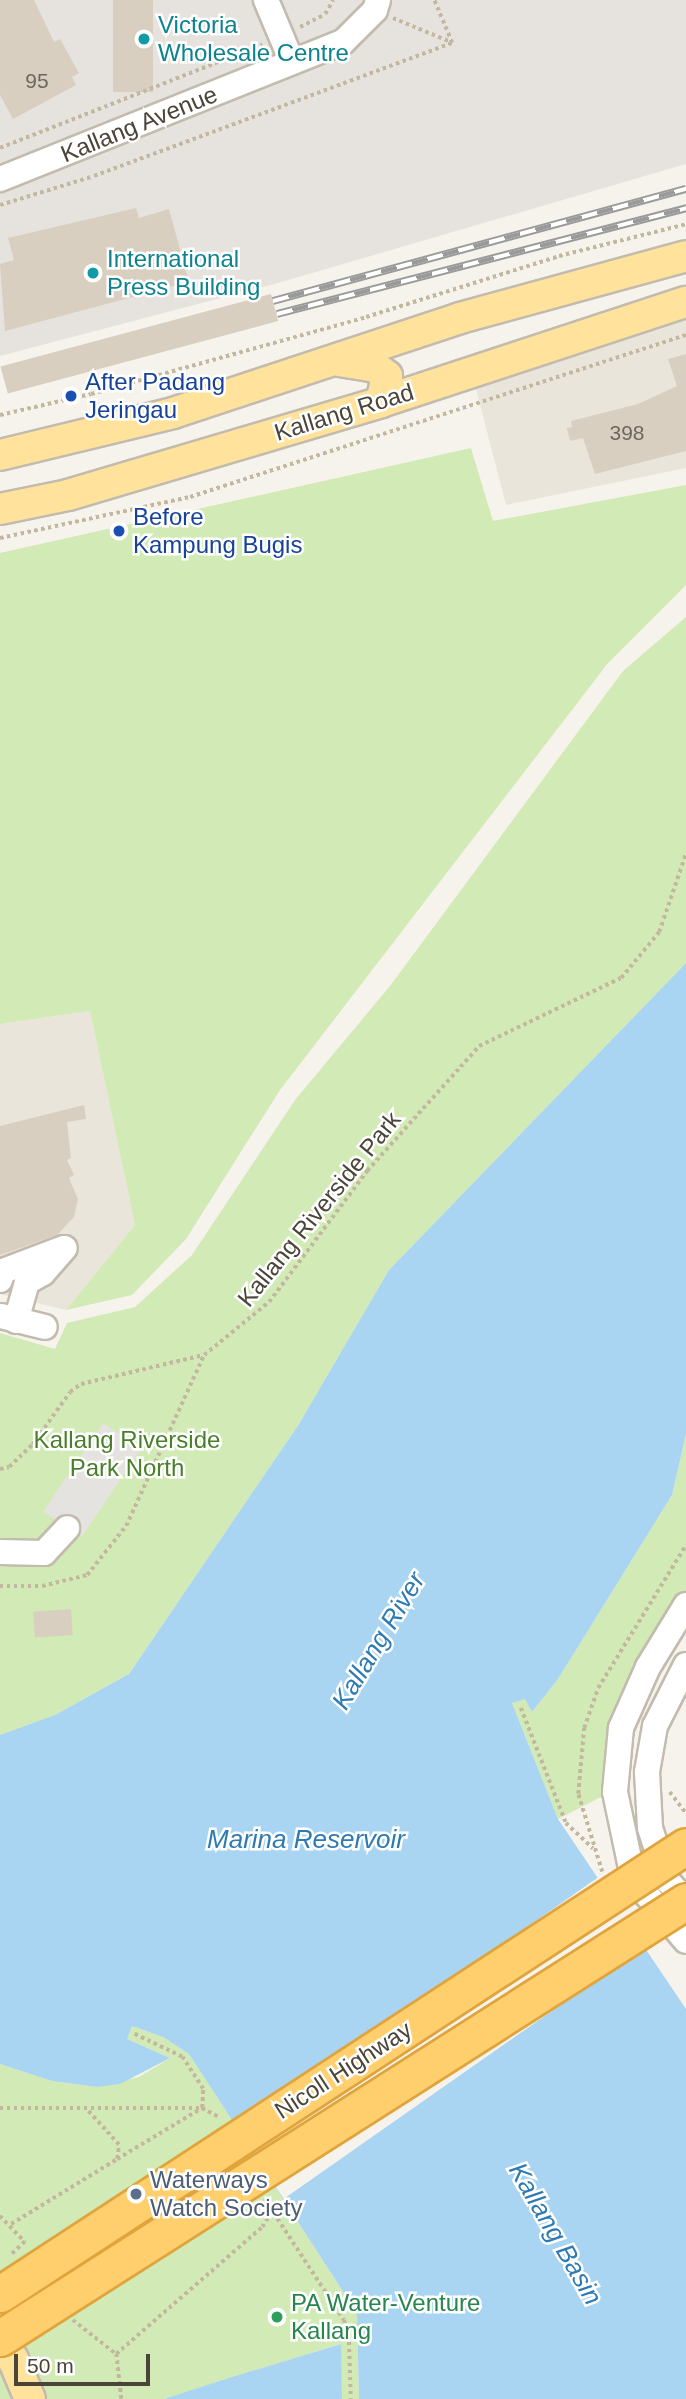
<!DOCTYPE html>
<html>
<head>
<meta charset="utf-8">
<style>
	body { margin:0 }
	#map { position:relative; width:686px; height:2399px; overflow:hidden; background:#f6f3ec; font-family:Arial,sans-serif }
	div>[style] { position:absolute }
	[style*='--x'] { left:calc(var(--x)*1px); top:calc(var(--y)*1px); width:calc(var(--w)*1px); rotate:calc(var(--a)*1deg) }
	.residential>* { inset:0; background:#eae5da }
	.industrial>* { inset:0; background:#e6e2dd }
	.green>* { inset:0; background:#d2eab5 }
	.parking>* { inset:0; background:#e5e3e0; transform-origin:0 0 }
	.water>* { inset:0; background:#a9d4f2 }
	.pier>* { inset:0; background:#f6f3ec; transform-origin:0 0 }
	.building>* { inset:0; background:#d8cfc1; transform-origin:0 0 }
	.path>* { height:3.5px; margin-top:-1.75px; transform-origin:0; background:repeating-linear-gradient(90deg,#c4b79f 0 3.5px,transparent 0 7px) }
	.roads { filter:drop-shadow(2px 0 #c2bbae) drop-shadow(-2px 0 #c2bbae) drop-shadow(0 2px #c2bbae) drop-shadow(0 -2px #c2bbae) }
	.minor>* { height:24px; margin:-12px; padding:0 12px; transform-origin:12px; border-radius:12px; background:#fff }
	.major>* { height:30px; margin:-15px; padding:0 15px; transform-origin:15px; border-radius:15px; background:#ffe39c }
	.rail>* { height:8px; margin-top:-4px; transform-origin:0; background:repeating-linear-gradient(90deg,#fff 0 16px,#9a9a9a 0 32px); box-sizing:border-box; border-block:2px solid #9a9a9a }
	.bridges { filter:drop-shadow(2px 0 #e0a43c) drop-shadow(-2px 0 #e0a43c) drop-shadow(0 2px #e0a43c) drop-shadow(0 -2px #e0a43c) }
	.highway-bridge>* { height:35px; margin:-17.5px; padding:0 17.5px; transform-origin:17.5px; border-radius:17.5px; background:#ffcf6e }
	.dots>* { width:19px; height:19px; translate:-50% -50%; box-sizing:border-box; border:4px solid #fff; border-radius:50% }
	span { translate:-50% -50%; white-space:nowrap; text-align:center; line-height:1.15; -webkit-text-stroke:5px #fff; paint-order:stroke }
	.number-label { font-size:21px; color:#6e675b }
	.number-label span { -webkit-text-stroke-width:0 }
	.culture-label { font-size:24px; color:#0d838f }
	.left { translate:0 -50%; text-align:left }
	.street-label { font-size:24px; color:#4b4439 }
	.transit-label { font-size:24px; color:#164399 }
	.park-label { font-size:24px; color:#4a7f2a }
	.service-label { font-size:24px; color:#4e5e75 }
	.leisure-label { font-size:24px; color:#27864d }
	.water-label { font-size:26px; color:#2e7ab2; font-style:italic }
	.scale { position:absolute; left:14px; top:2354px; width:136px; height:32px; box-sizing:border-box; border:4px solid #4b4439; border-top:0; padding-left:9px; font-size:21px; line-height:24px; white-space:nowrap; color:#4b4439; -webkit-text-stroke:5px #fff; paint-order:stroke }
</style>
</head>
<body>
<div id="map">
	<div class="residential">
		<div style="clip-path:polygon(686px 316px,686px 468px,506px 505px,475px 385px)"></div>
		<div style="clip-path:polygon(90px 1011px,135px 1225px,66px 1310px,0 1294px,0 1024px)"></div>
	</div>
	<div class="industrial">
		<div style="clip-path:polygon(0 0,686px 0,686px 164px,278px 283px,0 356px)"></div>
	</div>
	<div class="green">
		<div style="clip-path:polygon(471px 448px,493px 521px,686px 485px,686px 585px,608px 663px,280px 1090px,186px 1239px,132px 1295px,66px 1310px,135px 1225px,90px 1011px,0 1024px,0 553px)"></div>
		<div style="clip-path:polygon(686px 617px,686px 963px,389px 1270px,299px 1424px,129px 1674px,55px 1715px,0 1735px,0 1333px,55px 1349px,67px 1323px,135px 1307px,192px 1255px,295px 1100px,390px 986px,623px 671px)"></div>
		<div style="clip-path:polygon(686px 1434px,686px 1602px,610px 1719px,601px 1797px,558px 1819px,512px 1703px,525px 1698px,532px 1712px,558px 1679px,672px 1495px)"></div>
		<div style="clip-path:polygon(132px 2026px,163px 2037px,189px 2054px,357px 2313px,359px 2399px,342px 2399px,340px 2344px,164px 2399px,0 2399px,0 2363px,33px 2341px,0 2299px,0 2064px,52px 2081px,97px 2087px,139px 2077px,170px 2058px,127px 2039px)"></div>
	</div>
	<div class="parking">
		<div style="left:103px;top:1423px;width:46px;height:107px;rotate:34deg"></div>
	</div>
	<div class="water">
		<div style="clip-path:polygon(686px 963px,686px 1434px,672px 1495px,558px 1679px,532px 1712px,525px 1699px,512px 1703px,558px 1819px,686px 2009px,686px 2399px,359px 2399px,357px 2313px,189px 2054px,163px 2037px,132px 2026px,127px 2039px,170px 2058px,120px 2084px,97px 2087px,52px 2081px,0 2064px,0 1735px,55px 1715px,129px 1674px,299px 1424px,389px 1270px)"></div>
		<div style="clip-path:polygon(341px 2344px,342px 2399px,164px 2399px,229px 2378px)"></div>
	</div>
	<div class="pier">
		<div style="left:600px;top:1876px;width:83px;height:444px;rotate:55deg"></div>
	</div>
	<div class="building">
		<div style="clip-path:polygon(0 0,34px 0,54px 42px,60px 39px,79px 73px,72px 77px,76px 85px,13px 119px,0 95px)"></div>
		<div style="left:113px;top:0;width:40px;height:92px"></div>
		<div style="clip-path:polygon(136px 208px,139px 218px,169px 209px,189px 282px,5px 331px,0 264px,14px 260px,8px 238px)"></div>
		<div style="left:271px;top:294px;width:28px;height:280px;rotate:75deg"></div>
		<div style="clip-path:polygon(686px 354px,686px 451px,595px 474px,583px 438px,570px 441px,567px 428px,572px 427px,571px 421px,638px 404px,677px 386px,668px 359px)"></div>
		<div style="clip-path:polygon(84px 1105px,86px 1119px,67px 1122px,71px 1158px,67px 1160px,74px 1175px,69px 1178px,78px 1199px,74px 1217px,57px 1235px,0 1255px,0 1126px)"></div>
		<div style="left:71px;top:1609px;width:26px;height:38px;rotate:86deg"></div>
	</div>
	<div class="path">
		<div style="--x:393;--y:18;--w:63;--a:22.5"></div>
		<div style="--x:300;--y:27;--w:28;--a:-27"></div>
		<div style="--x:325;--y:14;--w:16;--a:-60"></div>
		<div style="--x:0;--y:148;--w:282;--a:-21.5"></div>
		<div style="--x:0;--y:205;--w:98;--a:-17.1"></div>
		<div style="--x:94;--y:176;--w:382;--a:-20.4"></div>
		<div style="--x:452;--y:43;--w:47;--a:-112.7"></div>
		<div style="--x:0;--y:415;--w:93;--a:-13"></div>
		<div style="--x:91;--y:394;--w:286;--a:-15.6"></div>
		<div style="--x:366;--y:317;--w:202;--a:-17.5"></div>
		<div style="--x:559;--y:256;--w:131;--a:-14.1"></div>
		<div style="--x:0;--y:538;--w:194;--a:-12.2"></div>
		<div style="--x:190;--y:497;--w:522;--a:-18.09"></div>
		<div style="--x:0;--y:1469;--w:9;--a:-13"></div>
		<div style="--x:9;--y:1467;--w:32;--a:-44"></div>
		<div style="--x:32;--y:1445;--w:65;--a:-54.4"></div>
		<div style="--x:70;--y:1392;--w:14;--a:-36"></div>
		<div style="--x:81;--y:1384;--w:126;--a:-13.3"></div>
		<div style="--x:0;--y:1586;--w:42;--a:0"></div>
		<div style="--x:42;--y:1586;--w:46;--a:-13.7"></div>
		<div style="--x:87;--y:1575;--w:63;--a:-51.5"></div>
		<div style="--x:126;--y:1526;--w:188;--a:-65.5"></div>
		<div style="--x:204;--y:1355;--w:84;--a:-39.2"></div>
		<div style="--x:269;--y:1302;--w:164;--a:-53.2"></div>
		<div style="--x:367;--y:1171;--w:168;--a:-48.1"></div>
		<div style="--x:479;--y:1046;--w:157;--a:-25.6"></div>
		<div style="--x:621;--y:978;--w:60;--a:-50.4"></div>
		<div style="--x:659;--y:932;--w:83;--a:-71.1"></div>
		<div style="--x:521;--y:1708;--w:123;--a:68.6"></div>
		<div style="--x:566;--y:1823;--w:37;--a:43"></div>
		<div style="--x:670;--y:1792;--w:26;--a:53"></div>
		<div style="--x:602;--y:1872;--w:82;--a:-107.1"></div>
		<div style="--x:578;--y:1794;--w:66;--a:-84.8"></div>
		<div style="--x:584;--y:1728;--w:42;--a:-70.7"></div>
		<div style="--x:598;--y:1688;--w:168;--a:-58.4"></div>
		<div style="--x:0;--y:2108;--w:202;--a:0"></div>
		<div style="--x:202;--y:2108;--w:21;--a:28"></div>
		<div style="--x:117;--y:2159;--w:99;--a:-31"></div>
		<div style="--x:202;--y:2108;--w:19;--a:-87"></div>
		<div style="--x:203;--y:2089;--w:38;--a:-123"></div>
		<div style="--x:182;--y:2057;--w:53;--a:-154.4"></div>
		<div style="--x:270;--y:2207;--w:135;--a:56.8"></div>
		<div style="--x:344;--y:2320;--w:16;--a:72"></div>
		<div style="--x:349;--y:2335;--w:64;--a:88.2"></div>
		<div style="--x:0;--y:2216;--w:36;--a:46"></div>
		<div style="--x:25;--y:2242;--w:21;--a:137"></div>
		<div style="--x:11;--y:2224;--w:124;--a:-31.5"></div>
		<div style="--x:117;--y:2159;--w:14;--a:-82"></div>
		<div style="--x:119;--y:2145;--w:47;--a:-132.4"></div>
		<div style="--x:73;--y:2320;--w:55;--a:38.3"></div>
		<div style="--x:121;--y:2399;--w:45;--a:-96.3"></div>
		<div style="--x:116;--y:2354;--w:194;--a:-41"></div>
		<div style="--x:262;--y:2227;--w:13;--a:-58"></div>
		<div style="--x:269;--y:2216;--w:18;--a:-103"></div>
	</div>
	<div class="roads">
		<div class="minor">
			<div style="--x:266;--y:0;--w:67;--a:67.2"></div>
			<div style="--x:0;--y:179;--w:369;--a:-21.8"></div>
			<div style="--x:343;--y:42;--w:45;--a:-45"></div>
			<div style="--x:375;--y:10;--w:10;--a:-73"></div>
			<div style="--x:0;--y:1280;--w:9;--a:-72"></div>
			<div style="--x:3;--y:1271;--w:65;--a:-20.7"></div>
			<div style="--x:1;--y:1316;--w:45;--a:14"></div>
			<div style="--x:16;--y:1321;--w:41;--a:-74.2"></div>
			<div style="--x:27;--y:1282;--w:18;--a:-29"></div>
			<div style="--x:43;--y:1273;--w:33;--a:-49"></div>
			<div style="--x:0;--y:1552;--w:44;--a:1.3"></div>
			<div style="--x:44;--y:1553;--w:34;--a:-47"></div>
			<div style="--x:686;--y:1605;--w:73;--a:121.5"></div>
			<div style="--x:648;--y:1667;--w:67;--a:113.9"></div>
			<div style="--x:621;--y:1728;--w:64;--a:95.4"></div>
			<div style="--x:615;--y:1792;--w:73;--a:78.1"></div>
			<div style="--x:630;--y:1863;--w:36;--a:62"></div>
			<div style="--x:647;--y:1895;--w:60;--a:49.7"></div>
			<div style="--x:686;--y:1665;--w:68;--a:116.9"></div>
			<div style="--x:655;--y:1726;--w:47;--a:99.9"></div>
			<div style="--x:647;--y:1772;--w:56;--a:86.9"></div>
			<div style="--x:650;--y:1828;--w:55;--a:71.9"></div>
			<div style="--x:667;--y:1880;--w:29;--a:49"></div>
		</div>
		<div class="major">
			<div style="--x:339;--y:361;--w:36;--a:9"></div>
			<div style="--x:375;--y:367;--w:15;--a:37"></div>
			<div style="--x:387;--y:376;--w:27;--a:103"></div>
			<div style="--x:0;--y:455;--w:178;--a:-13.6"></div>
			<div style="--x:173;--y:413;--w:302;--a:-18.3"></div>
			<div style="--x:460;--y:318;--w:234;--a:-15.3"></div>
			<div style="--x:0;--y:509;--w:69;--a:-11.6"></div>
			<div style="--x:68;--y:495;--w:327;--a:-16.5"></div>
			<div style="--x:381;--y:402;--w:321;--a:-18.2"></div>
			<div style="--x:0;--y:2342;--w:21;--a:53"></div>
			<div style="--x:13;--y:2359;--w:43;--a:67"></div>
		</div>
	</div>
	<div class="rail">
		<div style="--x:273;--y:301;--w:428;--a:-15.2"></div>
		<div style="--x:277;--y:314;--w:423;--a:-14.5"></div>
	</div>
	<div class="bridges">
		<div class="highway-bridge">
			<div style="--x:0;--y:2294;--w:819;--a:-33.15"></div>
			<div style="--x:0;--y:2338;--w:813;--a:-32.5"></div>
		</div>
	</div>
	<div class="dots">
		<div style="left:144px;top:39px;background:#0f9aa8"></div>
		<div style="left:93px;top:273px;background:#0f9aa8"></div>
		<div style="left:71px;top:396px;background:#1a4fb4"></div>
		<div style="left:119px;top:531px;background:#1a4fb4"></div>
		<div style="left:136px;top:2194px;background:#5c6f8a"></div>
		<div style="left:277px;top:2317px;background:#2e9e5b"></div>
	</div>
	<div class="number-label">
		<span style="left:37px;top:81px">95</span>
		<span style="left:627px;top:433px">398</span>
	</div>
	<div class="culture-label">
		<span class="left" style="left:158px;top:39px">Victoria<br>Wholesale Centre</span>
		<span class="left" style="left:107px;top:273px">International<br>Press Building</span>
	</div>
	<div class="street-label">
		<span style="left:139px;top:124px;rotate:-22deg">Kallang Avenue</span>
		<span style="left:344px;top:412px;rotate:-17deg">Kallang Road</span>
		<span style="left:319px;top:1209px;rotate:-51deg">Kallang Riverside Park</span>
		<span style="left:343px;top:2070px;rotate:-33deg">Nicoll Highway</span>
	</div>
	<div class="transit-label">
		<span class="left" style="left:85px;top:396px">After Padang<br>Jeringau</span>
		<span class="left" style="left:133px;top:531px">Before<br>Kampung Bugis</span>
	</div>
	<div class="park-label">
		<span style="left:127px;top:1454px">Kallang Riverside<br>Park North</span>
	</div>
	<div class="service-label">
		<span class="left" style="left:150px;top:2194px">Waterways<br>Watch Society</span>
	</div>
	<div class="leisure-label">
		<span class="left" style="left:291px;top:2317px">PA Water-Venture<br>Kallang</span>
	</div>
	<div class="water-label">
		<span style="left:379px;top:1641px;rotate:-59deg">Kallang River</span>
		<span style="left:306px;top:1840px">Marina Reservoir</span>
		<span style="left:555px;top:2234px;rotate:60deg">Kallang Basin</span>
	</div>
	<div class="scale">50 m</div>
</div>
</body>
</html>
